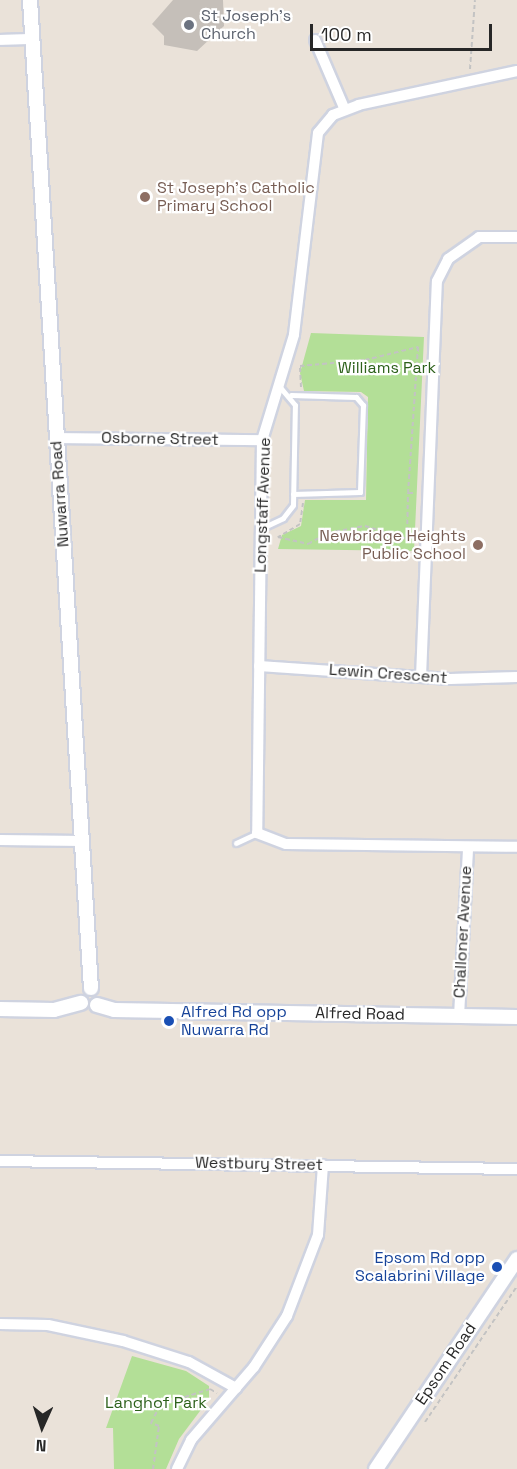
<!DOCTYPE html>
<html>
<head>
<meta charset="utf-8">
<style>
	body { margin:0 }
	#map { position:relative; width:517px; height:1469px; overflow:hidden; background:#eae2d9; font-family:"Space Grotesk",sans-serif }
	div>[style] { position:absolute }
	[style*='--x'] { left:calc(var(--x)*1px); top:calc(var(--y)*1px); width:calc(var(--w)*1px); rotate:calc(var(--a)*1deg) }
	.green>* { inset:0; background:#b3df97 }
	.building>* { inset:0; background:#c5bfb9 }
	.path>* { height:2px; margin-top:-1px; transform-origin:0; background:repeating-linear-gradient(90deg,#c3c3c3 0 4.5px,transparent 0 7.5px) }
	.roads { filter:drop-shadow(2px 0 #cfd3e0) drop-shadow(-2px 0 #cfd3e0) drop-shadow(0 2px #cfd3e0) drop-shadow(0 -2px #cfd3e0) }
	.service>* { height:5px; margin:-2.5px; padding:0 2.5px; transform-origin:2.5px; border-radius:2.5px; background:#fff }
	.minor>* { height:10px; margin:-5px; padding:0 5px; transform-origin:5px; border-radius:5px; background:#fff }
	.tertiary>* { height:14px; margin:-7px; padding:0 7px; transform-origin:7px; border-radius:7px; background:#fff }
	.dots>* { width:16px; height:16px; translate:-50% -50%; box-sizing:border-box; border:3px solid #fff; border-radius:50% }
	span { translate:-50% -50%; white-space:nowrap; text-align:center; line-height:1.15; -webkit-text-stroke:4.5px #fff; paint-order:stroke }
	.worship-label { font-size:16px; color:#5b616d }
	.left { translate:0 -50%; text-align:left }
	.education-label { font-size:16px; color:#785e54 }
	.right { translate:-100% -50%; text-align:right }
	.park-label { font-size:16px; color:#2d611b }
	.street-label { font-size:16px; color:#272727 }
	.transit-label { font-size:16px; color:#164399 }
	.north { position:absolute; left:12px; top:1397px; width:60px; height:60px; -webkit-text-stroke:4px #fff; paint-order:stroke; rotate:183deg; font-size:16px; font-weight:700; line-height:24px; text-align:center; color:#272727 }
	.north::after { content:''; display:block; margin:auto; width:21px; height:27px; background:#272727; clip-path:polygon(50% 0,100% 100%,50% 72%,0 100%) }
	.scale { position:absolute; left:310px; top:24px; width:182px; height:27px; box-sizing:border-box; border:3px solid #272727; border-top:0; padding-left:8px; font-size:18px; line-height:21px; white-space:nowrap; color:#272727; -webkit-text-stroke:4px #fff; paint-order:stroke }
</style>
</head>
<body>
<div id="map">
	<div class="green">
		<div style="clip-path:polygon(311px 333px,424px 337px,414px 551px,278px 549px,282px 535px,301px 526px,305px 500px,366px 500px,368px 397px,361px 392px,304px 391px,300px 373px)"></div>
		<div style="clip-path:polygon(132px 1356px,186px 1371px,209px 1386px,209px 1399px,179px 1439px,166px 1469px,114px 1469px,113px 1428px,106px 1428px)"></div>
	</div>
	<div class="building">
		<div style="clip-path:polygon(173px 0,223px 0,224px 26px,197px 51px,164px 45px,164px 36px,152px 24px)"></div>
	</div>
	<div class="path">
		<div style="--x:470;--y:69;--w:69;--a:-85.9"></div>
		<div style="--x:301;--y:387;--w:21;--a:-93"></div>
		<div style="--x:300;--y:366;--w:65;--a:-5.3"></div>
		<div style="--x:365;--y:360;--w:55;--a:-13.8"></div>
		<div style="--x:418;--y:347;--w:146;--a:93.9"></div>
		<div style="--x:303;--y:503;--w:21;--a:98"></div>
		<div style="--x:300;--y:524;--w:26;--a:149"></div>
		<div style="--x:278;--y:537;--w:31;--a:13"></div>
		<div style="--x:308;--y:544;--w:23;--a:-29"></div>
		<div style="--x:328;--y:533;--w:38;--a:-11"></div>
		<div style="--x:365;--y:526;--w:44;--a:17.2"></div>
		<div style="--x:407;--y:539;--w:46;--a:-88.8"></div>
		<div style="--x:408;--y:493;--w:8;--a:0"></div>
		<div style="--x:163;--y:1404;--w:49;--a:-17.7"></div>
		<div style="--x:210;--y:1389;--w:8;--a:30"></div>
		<div style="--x:425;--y:1422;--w:164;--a:-55.9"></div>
		<div style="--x:153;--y:1469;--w:43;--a:-82.1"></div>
		<div style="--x:159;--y:1426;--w:9;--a:-159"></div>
		<div style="--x:151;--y:1423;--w:13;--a:-63"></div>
	</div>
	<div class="roads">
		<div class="service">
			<div style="--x:291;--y:395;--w:65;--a:1.8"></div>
			<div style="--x:356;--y:397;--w:11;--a:49"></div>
			<div style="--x:363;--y:405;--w:87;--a:92"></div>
			<div style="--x:360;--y:492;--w:67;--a:178.3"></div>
			<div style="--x:262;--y:528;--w:23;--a:-25"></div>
			<div style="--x:283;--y:518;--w:16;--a:-52"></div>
			<div style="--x:293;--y:505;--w:100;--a:-88.9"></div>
			<div style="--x:295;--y:405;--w:25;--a:-130"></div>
			<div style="--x:236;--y:843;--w:23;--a:-25"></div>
		</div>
		<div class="minor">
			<div style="--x:0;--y:40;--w:32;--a:-2"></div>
			<div style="--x:315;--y:40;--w:76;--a:66.8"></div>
			<div style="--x:517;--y:71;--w:162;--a:167.9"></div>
			<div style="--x:359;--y:105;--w:28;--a:159"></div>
			<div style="--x:333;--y:115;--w:23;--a:130"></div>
			<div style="--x:318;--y:133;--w:203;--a:96.8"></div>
			<div style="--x:294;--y:335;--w:110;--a:106.9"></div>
			<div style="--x:262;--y:440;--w:393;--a:90.7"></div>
			<div style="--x:257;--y:833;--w:31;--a:21"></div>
			<div style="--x:286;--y:844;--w:231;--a:0.7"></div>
			<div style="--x:57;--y:438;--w:205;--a:0.6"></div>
			<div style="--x:259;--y:666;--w:191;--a:3.9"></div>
			<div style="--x:450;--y:679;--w:67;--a:-1.7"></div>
			<div style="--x:421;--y:677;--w:396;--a:-87.7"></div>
			<div style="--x:437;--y:281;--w:25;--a:-63"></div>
			<div style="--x:448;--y:259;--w:38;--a:-35"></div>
			<div style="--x:479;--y:237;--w:38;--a:0"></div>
			<div style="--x:0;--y:840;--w:83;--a:0.7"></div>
			<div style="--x:459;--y:1016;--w:168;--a:-86.9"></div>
			<div style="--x:0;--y:1161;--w:517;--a:0.89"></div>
			<div style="--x:0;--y:1324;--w:48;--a:1.2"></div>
			<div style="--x:48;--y:1325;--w:77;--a:12"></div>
			<div style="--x:123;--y:1341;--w:69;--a:17.7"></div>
			<div style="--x:189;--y:1362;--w:54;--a:29"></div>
			<div style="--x:177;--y:1469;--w:32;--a:-64"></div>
			<div style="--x:191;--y:1440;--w:96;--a:-49.2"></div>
			<div style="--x:254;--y:1367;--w:61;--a:-57.1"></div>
			<div style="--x:287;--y:1316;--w:87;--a:-69.1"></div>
			<div style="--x:318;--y:1235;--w:70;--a:-85.9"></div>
		</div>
		<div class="tertiary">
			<div style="--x:30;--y:0;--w:990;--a:86.47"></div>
			<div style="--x:97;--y:1005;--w:18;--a:16"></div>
			<div style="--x:114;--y:1010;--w:403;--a:1"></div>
			<div style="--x:0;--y:1009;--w:54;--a:1.1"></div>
			<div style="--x:54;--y:1010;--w:28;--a:-15"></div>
			<div style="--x:376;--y:1469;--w:253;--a:-56.1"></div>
		</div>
	</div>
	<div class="dots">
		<div style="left:189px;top:25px;background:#6b7280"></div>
		<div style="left:145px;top:197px;background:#8d6e63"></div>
		<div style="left:478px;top:545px;background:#8d6e63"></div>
		<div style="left:169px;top:1021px;background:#1a4fb4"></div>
		<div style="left:497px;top:1267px;background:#1a4fb4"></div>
	</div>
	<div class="worship-label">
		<span class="left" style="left:201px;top:25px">St Joseph's<br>Church</span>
	</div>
	<div class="education-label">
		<span class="left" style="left:157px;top:197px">St Joseph's Catholic<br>Primary School</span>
		<span class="right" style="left:466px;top:545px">Newbridge Heights<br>Public School</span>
	</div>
	<div class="park-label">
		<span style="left:387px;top:368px">Williams Park</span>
		<span style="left:156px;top:1403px">Langhof Park</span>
	</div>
	<div class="street-label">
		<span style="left:160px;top:439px;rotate:1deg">Osborne Street</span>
		<span style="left:60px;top:494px;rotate:-94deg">Nuwarra Road</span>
		<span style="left:263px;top:505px;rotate:-88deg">Longstaff Avenue</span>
		<span style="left:388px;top:674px;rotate:4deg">Lewin Crescent</span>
		<span style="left:463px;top:932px;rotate:-87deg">Challoner Avenue</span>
		<span style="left:360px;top:1014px;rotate:1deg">Alfred Road</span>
		<span style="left:259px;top:1164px;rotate:1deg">Westbury Street</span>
		<span style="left:446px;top:1364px;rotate:-56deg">Epsom Road</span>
	</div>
	<div class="transit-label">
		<span class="left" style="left:181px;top:1021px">Alfred Rd opp<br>Nuwarra Rd</span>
		<span class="right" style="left:485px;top:1267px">Epsom Rd opp<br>Scalabrini Village</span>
	</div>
	<div class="north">N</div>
	<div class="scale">100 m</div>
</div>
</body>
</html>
